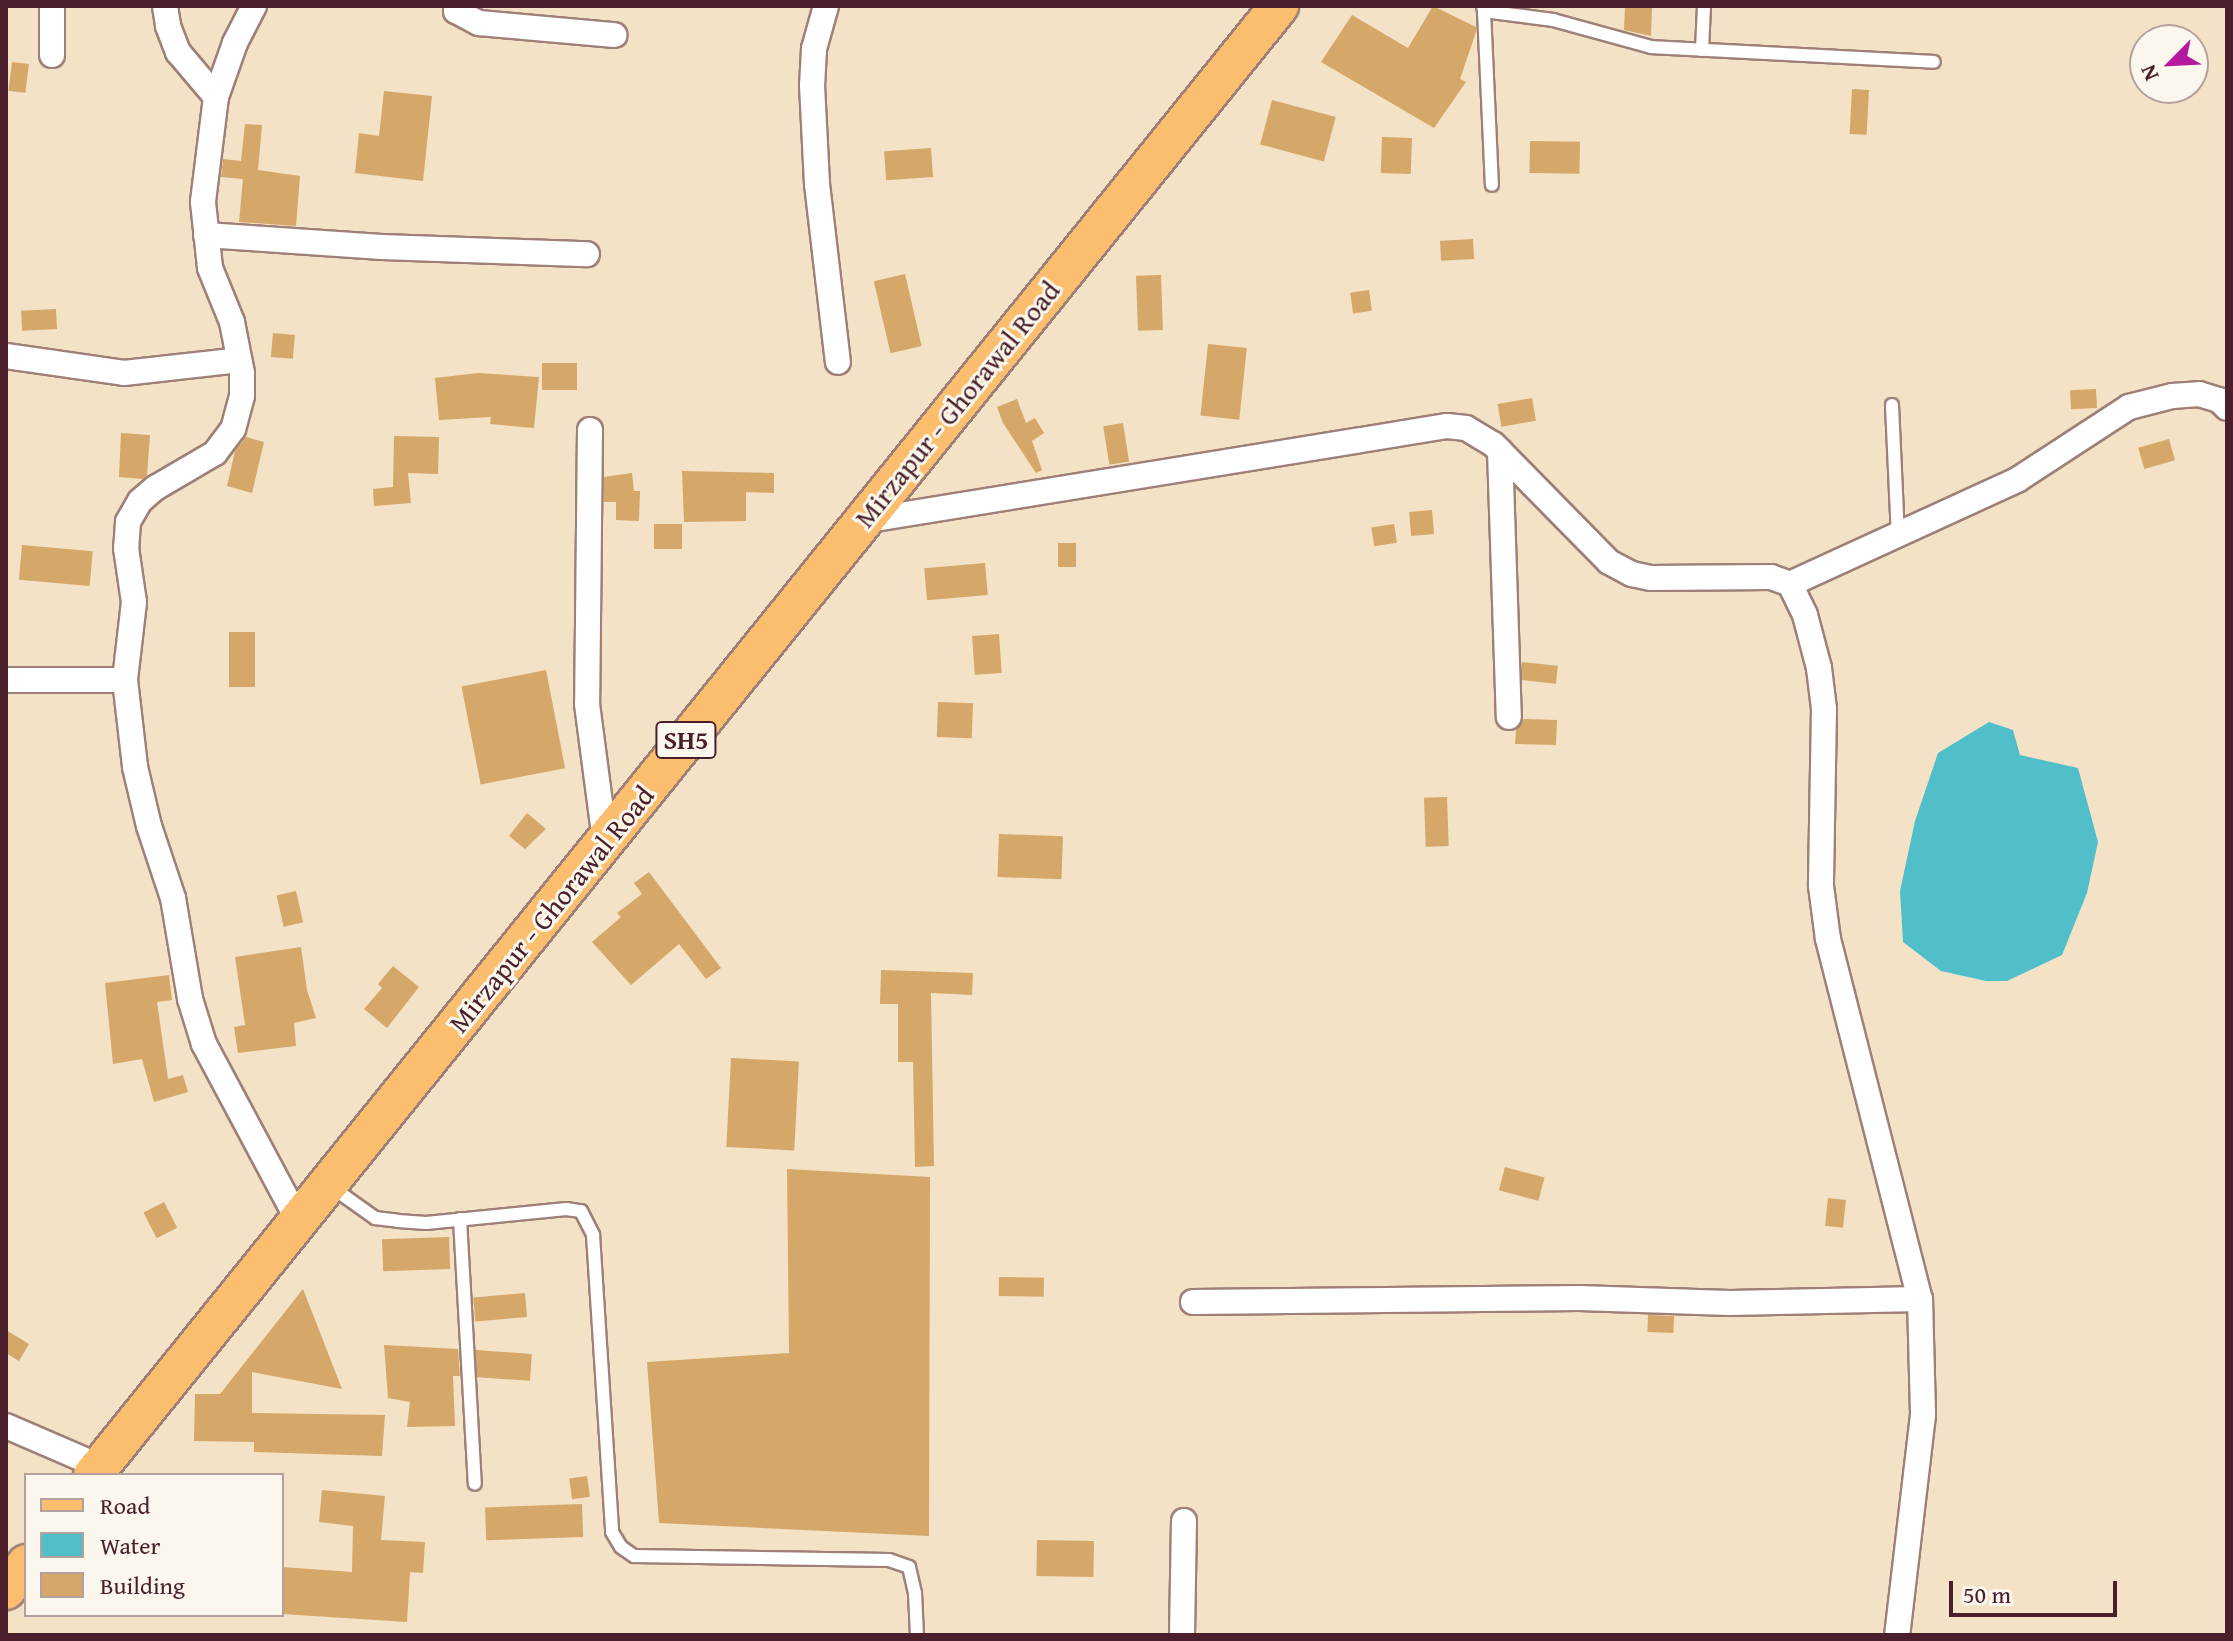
<!DOCTYPE html>
<html>
<head>
<meta charset="utf-8">
<style>
	body { margin:0 }
	#map { position:relative; width:2233px; height:1641px; overflow:hidden; background:#f3e2c5; font-family:"Gentium Book Plus",serif }
	div>[style] { position:absolute }
	[style*='--x'] { left:calc(var(--x)*1px); top:calc(var(--y)*1px); width:calc(var(--w)*1px); rotate:calc(var(--a)*1deg) }
	.water>* { inset:0; background:#51bfca }
	.building>* { inset:0; background:#d5a769; transform-origin:0 0 }
	.roads { filter:drop-shadow(2px 0 #9e8078) drop-shadow(-2px 0 #9e8078) drop-shadow(0 2px #9e8078) drop-shadow(0 -2px #9e8078) }
	.lane>* { height:12px; margin:-6px; padding:0 6px; transform-origin:6px; border-radius:6px; background:#fff }
	.street>* { height:24px; margin:-12px; padding:0 12px; transform-origin:12px; border-radius:12px; background:#fff }
	.primary>* { height:38px; margin:-19px; padding:0 19px; transform-origin:19px; border-radius:19px; background:#fbbe6e }
	span { translate:-50% -50%; white-space:nowrap; text-align:center; line-height:1.15; -webkit-text-stroke:6px #fbf7ec; paint-order:stroke }
	.shield-label span { padding:2px 6px; background:#fbf7ec; border:2px solid; border-radius:6px; -webkit-text-stroke-width:0 }
	.shield-label { font-size:26px; color:#4a1f2b; font-weight:700 }
	.street-label { font-size:28px; color:#4a1f2b }
	.frame { position:absolute; inset:0; border:8px solid #4a1f2b; pointer-events:none }
	.legend { position:absolute; left:24px; top:1473px; width:260px; height:144px; box-sizing:border-box; background:#fbf7ec; border:2px solid #b4a19f; margin:0; padding:10px 14px; list-style:none; font-size:24px; color:#4a1f2b }
	.legend li { display:flex; align-items:center; gap:16px; height:40px }
	.legend b { width:40px; border:2px solid #b4a19f }
	.north { position:absolute; left:2129px; top:24px; width:80px; height:80px; box-sizing:border-box; background:#fbf7ec; border:2px solid #b4a19f; border-radius:50%; rotate:246deg; font-size:22px; font-weight:700; line-height:32px; text-align:center; color:#4a1f2b }
	.north::after { content:''; display:block; margin:auto; width:28px; height:36px; background:#b5179e; clip-path:polygon(50% 0,100% 100%,50% 72%,0 100%) }
	.scale { position:absolute; left:1949px; top:1581px; width:168px; height:36px; box-sizing:border-box; border:4px solid #4a1f2b; border-top:0; padding-left:10px; font-size:24px; line-height:28px; white-space:nowrap; color:#4a1f2b; -webkit-text-stroke:6px #fbf7ec; paint-order:stroke }
</style>
</head>
<body>
<div id="map">
	<div class="water">
		<div style="clip-path:polygon(1989px 722px,2013px 730px,2020px 755px,2078px 768px,2098px 842px,2087px 893px,2062px 955px,2007px 981px,1986px 981px,1941px 971px,1903px 942px,1900px 891px,1915px 821px,1938px 753px)"></div>
	</div>
	<div class="building">
		<div style="clip-path:polygon(1433px 6px,1476px 27px,1476px 32px,1460px 79px,1466px 82px,1434px 128px,1321px 62px,1352px 15px,1408px 48px)"></div>
		<div style="clip-path:polygon(1625px 6px,1652px 6px,1651px 36px,1624px 30px)"></div>
		<div style="left:12px;top:62px;width:17px;height:29px;rotate:7deg"></div>
		<div style="left:1852px;top:89px;width:17px;height:45px;rotate:3deg"></div>
		<div style="clip-path:polygon(384px 91px,432px 96px,423px 181px,355px 173px,359px 133px,379px 136px)"></div>
		<div style="left:1272px;top:100px;width:66px;height:46px;rotate:15deg"></div>
		<div style="clip-path:polygon(245px 124px,262px 125px,258px 170px,300px 176px,296px 226px,239px 222px,243px 179px,221px 177px,223px 159px,241px 161px)"></div>
		<div style="left:1382px;top:137px;width:30px;height:36px;rotate:2deg"></div>
		<div style="left:1530px;top:141px;width:50px;height:32px;rotate:1deg"></div>
		<div style="left:931px;top:148px;width:29px;height:47px;rotate:86deg"></div>
		<div style="left:1473px;top:239px;width:20px;height:33px;rotate:87deg"></div>
		<div style="left:905px;top:274px;width:74px;height:32px;rotate:77deg"></div>
		<div style="left:1161px;top:275px;width:55px;height:25px;rotate:88deg"></div>
		<div style="left:1369px;top:290px;width:21px;height:19px;rotate:82deg"></div>
		<div style="left:56px;top:309px;width:20px;height:35px;rotate:87deg"></div>
		<div style="left:273px;top:333px;width:22px;height:24px;rotate:5deg"></div>
		<div style="left:1208px;top:344px;width:39px;height:72px;rotate:6deg"></div>
		<div style="left:542px;top:363px;width:35px;height:27px"></div>
		<div style="clip-path:polygon(478px 373px,539px 377px,534px 428px,490px 424px,491px 417px,439px 420px,435px 378px)"></div>
		<div style="left:2096px;top:389px;width:19px;height:26px;rotate:87deg"></div>
		<div style="left:1532px;top:398px;width:23px;height:35px;rotate:80deg"></div>
		<div style="clip-path:polygon(1017px 399px,1026px 423px,1035px 418px,1044px 433px,1032px 441px,1042px 470px,1036px 473px,1003px 423px,997px 407px)"></div>
		<div style="left:1123px;top:423px;width:39px;height:20px;rotate:81deg"></div>
		<div style="clip-path:polygon(121px 433px,150px 435px,147px 475px,143px 479px,119px 477px)"></div>
		<div style="clip-path:polygon(394px 436px,439px 437px,438px 474px,408px 473px,411px 503px,374px 506px,373px 489px,393px 487px)"></div>
		<div style="clip-path:polygon(246px 437px,264px 442px,252px 493px,227px 486px,235px 451px)"></div>
		<div style="left:2169px;top:439px;width:22px;height:32px;rotate:74deg"></div>
		<div style="clip-path:polygon(682px 471px,774px 473px,774px 493px,746px 492px,746px 521px,684px 522px)"></div>
		<div style="clip-path:polygon(632px 473px,634px 491px,640px 491px,639px 521px,616px 520px,616px 502px,604px 502px,604px 477px)"></div>
		<div style="left:1432px;top:510px;width:24px;height:23px;rotate:85deg"></div>
		<div style="left:682px;top:524px;width:25px;height:28px;rotate:90deg"></div>
		<div style="left:1394px;top:524px;width:19px;height:23px;rotate:81deg"></div>
		<div style="left:1058px;top:543px;width:18px;height:24px"></div>
		<div style="left:22px;top:545px;width:71px;height:35px;rotate:5deg"></div>
		<div style="left:985px;top:563px;width:32px;height:61px;rotate:85deg"></div>
		<div style="left:229px;top:632px;width:26px;height:55px"></div>
		<div style="left:999px;top:634px;width:39px;height:27px;rotate:86deg"></div>
		<div style="left:1522px;top:662px;width:36px;height:18px;rotate:6deg"></div>
		<div style="left:546px;top:670px;width:100px;height:86px;rotate:79deg"></div>
		<div style="left:938px;top:702px;width:35px;height:35px;rotate:2deg"></div>
		<div style="clip-path:polygon(1524px 719px,1557px 720px,1556px 745px,1515px 744px,1516px 730px)"></div>
		<div style="left:1447px;top:797px;width:49px;height:23px;rotate:88deg"></div>
		<div style="clip-path:polygon(527px 813px,546px 829px,525px 849px,509px 836px)"></div>
		<div style="left:999px;top:834px;width:64px;height:43px;rotate:2deg"></div>
		<div style="clip-path:polygon(649px 872px,721px 968px,706px 979px,679px 944px,631px 985px,592px 942px,621px 917px,617px 913px,642px 894px,634px 883px)"></div>
		<div style="left:296px;top:891px;width:32px;height:20px;rotate:77deg"></div>
		<div style="clip-path:polygon(301px 947px,307px 990px,316px 1018px,294px 1023px,296px 1046px,238px 1053px,234px 1027px,245px 1025px,235px 957px)"></div>
		<div style="clip-path:polygon(393px 966px,419px 987px,387px 1028px,364px 1009px,382px 988px,378px 984px)"></div>
		<div style="clip-path:polygon(881px 970px,973px 973px,972px 995px,931px 993px,934px 1166px,915px 1167px,913px 1062px,898px 1062px,898px 1004px,880px 1004px)"></div>
		<div style="clip-path:polygon(169px 975px,172px 1000px,157px 1002px,168px 1079px,183px 1075px,188px 1092px,154px 1102px,142px 1059px,113px 1064px,105px 983px)"></div>
		<div style="left:731px;top:1058px;width:68px;height:89px;rotate:3deg"></div>
		<div style="left:1505px;top:1167px;width:41px;height:24px;rotate:15deg"></div>
		<div style="clip-path:polygon(787px 1169px,930px 1177px,929px 1536px,659px 1523px,647px 1362px,789px 1353px)"></div>
		<div style="left:1828px;top:1198px;width:18px;height:28px;rotate:6deg"></div>
		<div style="left:164px;top:1202px;width:29px;height:23px;rotate:63deg"></div>
		<div style="left:449px;top:1237px;width:32px;height:67px;rotate:88deg"></div>
		<div style="left:999px;top:1277px;width:45px;height:19px;rotate:1deg"></div>
		<div style="clip-path:polygon(303px 1289px,342px 1389px,252px 1372px,252px 1413px,385px 1415px,382px 1456px,254px 1452px,254px 1442px,194px 1441px,195px 1394px,220px 1394px)"></div>
		<div style="left:525px;top:1293px;width:24px;height:52px;rotate:85deg"></div>
		<div style="left:1648px;top:1315px;width:26px;height:17px;rotate:2deg"></div>
		<div style="clip-path:polygon(6px 1330px,29px 1344px,19px 1361px,6px 1353px)"></div>
		<div style="clip-path:polygon(384px 1345px,458px 1349px,460px 1376px,453px 1376px,455px 1426px,407px 1427px,410px 1402px,388px 1398px)"></div>
		<div style="left:476px;top:1350px;width:56px;height:27px;rotate:4deg"></div>
		<div style="left:587px;top:1476px;width:21px;height:18px;rotate:82deg"></div>
		<div style="clip-path:polygon(322px 1490px,385px 1496px,381px 1540px,425px 1542px,423px 1573px,410px 1572px,407px 1622px,282px 1614px,282px 1567px,352px 1572px,353px 1526px,319px 1522px)"></div>
		<div style="left:582px;top:1504px;width:33px;height:97px;rotate:88deg"></div>
		<div style="left:1037px;top:1540px;width:57px;height:36px;rotate:1deg"></div>
	</div>
	<div class="roads">
		<div class="lane">
			<div style="--x:1483;--y:6;--w:5;--a:79"></div>
			<div style="--x:1484;--y:11;--w:70;--a:7.4"></div>
			<div style="--x:1553;--y:20;--w:102;--a:15.4"></div>
			<div style="--x:1651;--y:47;--w:283;--a:3"></div>
			<div style="--x:1484;--y:11;--w:174;--a:87.4"></div>
			<div style="--x:1702;--y:50;--w:44;--a:-87.4"></div>
			<div style="--x:1892;--y:405;--w:130;--a:87.4"></div>
			<div style="--x:333;--y:1188;--w:52;--a:35.5"></div>
			<div style="--x:375;--y:1218;--w:23;--a:7"></div>
			<div style="--x:398;--y:1221;--w:28;--a:4"></div>
			<div style="--x:426;--y:1223;--w:141;--a:-5.7"></div>
			<div style="--x:566;--y:1209;--w:15;--a:8"></div>
			<div style="--x:581;--y:1211;--w:27;--a:63"></div>
			<div style="--x:593;--y:1235;--w:298;--a:86.3"></div>
			<div style="--x:612;--y:1532;--w:17;--a:59"></div>
			<div style="--x:621;--y:1547;--w:16;--a:35"></div>
			<div style="--x:634;--y:1556;--w:255;--a:0.9"></div>
			<div style="--x:889;--y:1560;--w:21;--a:19"></div>
			<div style="--x:909;--y:1567;--w:27;--a:77"></div>
			<div style="--x:915;--y:1593;--w:42;--a:87.3"></div>
			<div style="--x:460;--y:1219;--w:265;--a:86.8"></div>
		</div>
		<div class="street">
			<div style="--x:165;--y:6;--w:20;--a:81"></div>
			<div style="--x:168;--y:26;--w:28;--a:69"></div>
			<div style="--x:178;--y:52;--w:59;--a:49.8"></div>
			<div style="--x:254;--y:6;--w:42;--a:117.2"></div>
			<div style="--x:235;--y:43;--w:57;--a:109.4"></div>
			<div style="--x:216;--y:97;--w:106;--a:97.1"></div>
			<div style="--x:203;--y:202;--w:66;--a:83.9"></div>
			<div style="--x:210;--y:268;--w:58;--a:67.8"></div>
			<div style="--x:232;--y:322;--w:52;--a:78.9"></div>
			<div style="--x:242;--y:373;--w:23;--a:90"></div>
			<div style="--x:242;--y:396;--w:34;--a:105"></div>
			<div style="--x:233;--y:429;--w:30;--a:127"></div>
			<div style="--x:215;--y:453;--w:69;--a:149.7"></div>
			<div style="--x:155;--y:488;--w:20;--a:139"></div>
			<div style="--x:140;--y:501;--w:24;--a:120"></div>
			<div style="--x:128;--y:522;--w:26;--a:94"></div>
			<div style="--x:126;--y:548;--w:55;--a:81.6"></div>
			<div style="--x:134;--y:602;--w:79;--a:96.6"></div>
			<div style="--x:125;--y:680;--w:88;--a:83.4"></div>
			<div style="--x:135;--y:767;--w:61;--a:76.7"></div>
			<div style="--x:149;--y:826;--w:76;--a:71.6"></div>
			<div style="--x:173;--y:898;--w:102;--a:80.4"></div>
			<div style="--x:190;--y:999;--w:47;--a:72.7"></div>
			<div style="--x:204;--y:1044;--w:202;--a:61.9"></div>
			<div style="--x:456;--y:6;--w:5;--a:90"></div>
			<div style="--x:456;--y:11;--w:26;--a:28"></div>
			<div style="--x:479;--y:23;--w:136;--a:5.1"></div>
			<div style="--x:826;--y:6;--w:45;--a:105.6"></div>
			<div style="--x:814;--y:49;--w:36;--a:93"></div>
			<div style="--x:812;--y:85;--w:99;--a:87.1"></div>
			<div style="--x:817;--y:184;--w:179;--a:83.3"></div>
			<div style="--x:52;--y:55;--w:49;--a:-90"></div>
			<div style="--x:206;--y:235;--w:176;--a:3.9"></div>
			<div style="--x:382;--y:247;--w:205;--a:2"></div>
			<div style="--x:6;--y:356;--w:119;--a:8.2"></div>
			<div style="--x:124;--y:373;--w:116;--a:-6.4"></div>
			<div style="--x:590;--y:430;--w:274;--a:90.6"></div>
			<div style="--x:587;--y:704;--w:137;--a:82.5"></div>
			<div style="--x:1500;--y:451;--w:266;--a:88.1"></div>
			<div style="--x:863;--y:521;--w:592;--a:-9.24"></div>
			<div style="--x:1447;--y:426;--w:19;--a:6"></div>
			<div style="--x:1466;--y:428;--w:31;--a:31"></div>
			<div style="--x:1493;--y:444;--w:165;--a:45.5"></div>
			<div style="--x:1609;--y:562;--w:26;--a:28"></div>
			<div style="--x:1632;--y:574;--w:19;--a:12"></div>
			<div style="--x:1651;--y:578;--w:120;--a:-0.5"></div>
			<div style="--x:1771;--y:577;--w:20;--a:20"></div>
			<div style="--x:1790;--y:584;--w:34;--a:64"></div>
			<div style="--x:1805;--y:615;--w:55;--a:75.2"></div>
			<div style="--x:1819;--y:668;--w:41;--a:83"></div>
			<div style="--x:1824;--y:709;--w:177;--a:91"></div>
			<div style="--x:1821;--y:886;--w:53;--a:82.5"></div>
			<div style="--x:1828;--y:939;--w:372;--a:75.7"></div>
			<div style="--x:1920;--y:1299;--w:116;--a:88.5"></div>
			<div style="--x:1923;--y:1415;--w:222;--a:96.7"></div>
			<div style="--x:1790;--y:584;--w:250;--a:-24.6"></div>
			<div style="--x:2017;--y:480;--w:134;--a:-33.1"></div>
			<div style="--x:2129;--y:407;--w:44;--a:-14.3"></div>
			<div style="--x:2172;--y:396;--w:27;--a:-4"></div>
			<div style="--x:2199;--y:394;--w:21;--a:17"></div>
			<div style="--x:2219;--y:400;--w:11;--a:45"></div>
			<div style="--x:6;--y:680;--w:119;--a:0"></div>
			<div style="--x:1193;--y:1302;--w:386;--a:-0.6"></div>
			<div style="--x:1579;--y:1298;--w:151;--a:1.9"></div>
			<div style="--x:1730;--y:1303;--w:190;--a:-1.2"></div>
			<div style="--x:6;--y:1426;--w:101;--a:23.3"></div>
			<div style="--x:1182;--y:1635;--w:114;--a:-89"></div>
		</div>
		<div class="primary">
			<div style="--x:93;--y:1475;--w:1888;--a:-51.08"></div>
			<div style="--x:6;--y:1590;--w:33;--a:-52"></div>
		</div>
	</div>
	<div class="shield-label">
		<span style="left:686px;top:740px">SH5</span>
	</div>
	<div class="street-label">
		<span style="left:957px;top:404px;rotate:-51deg">Mirzapur - Ghorawal Road</span>
		<span style="left:551px;top:909px;rotate:-51deg">Mirzapur - Ghorawal Road</span>
	</div>
	<div class="frame"></div>
	<ul class="legend">
	<li><b style="height:10px;background:#fbbe6e"></b>Road</li>
	<li><b style="height:22px;background:#51bfca"></b>Water</li>
	<li><b style="height:22px;background:#d5a769"></b>Building</li>
	</ul>
	<div class="north">N</div>
	<div class="scale">50 m</div>
</div>
</body>
</html>
